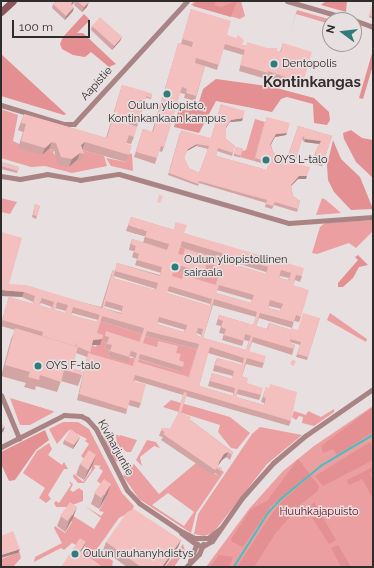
<!DOCTYPE html>
<html>
<head>
<meta charset="utf-8">
<style>
	body { margin:0 }
	#map { position:relative; width:374px; height:568px; overflow:hidden; background:#e8e0e0; font-family:Raleway,sans-serif }
	div>[style] { position:absolute }
	[style*='--x'] { left:calc(var(--x)*1px); top:calc(var(--y)*1px); width:calc(var(--w)*1px); rotate:calc(var(--a)*1deg) }
	.green>* { inset:0; background:#eb9fa1 }
	.forest>* { inset:0; background:#e48f91 }
	.stream>* { height:1.5px; margin:-0.75px; padding:0 0.75px; transform-origin:0.75px; border-radius:0.75px; background:#4abfc2 }
	.street>* { height:5px; margin:-2.5px; padding:0 2.5px; transform-origin:2.5px; border-radius:2.5px; background:#aa8484 }
	.secondary>* { height:7px; margin:-3.5px; padding:0 3.5px; transform-origin:3.5px; border-radius:3.5px; background:#8b5758 }
	.wall>* { inset:0; background:#d2a4a4; transform-origin:0 0 }
	.shaded-wall>* { inset:0; background:#ab8686; transform-origin:0 0 }
	.building>* { inset:0; background:#f4bfbf; transform-origin:0 0 }
	.dots>* { width:11px; height:11px; translate:-50% -50%; box-sizing:border-box; border:2px solid #e8e0e0; border-radius:50% }
	span { translate:-50% -50%; white-space:nowrap; text-align:center; line-height:1.15; -webkit-text-stroke:3px #e8e0e0; paint-order:stroke }
	.poi-label { font-size:11px; color:#2f2c2c }
	.left { translate:0 -50%; text-align:left }
	.street-label { font-size:11px; color:#2f2c2c }
	.park-label { font-size:11px; color:#6e061d }
	.district-label { font-size:15px; color:#332d2d; font-weight:700 }
	.frame { position:absolute; inset:0; border:2px solid #2f2c2c; pointer-events:none }
	.north { position:absolute; left:322px; top:12px; width:40px; height:40px; box-sizing:border-box; background:#e8e0e0; border:1px solid #9e9898; border-radius:50%; rotate:285deg; font-size:11px; font-weight:700; line-height:16px; text-align:center; color:#2f2c2c }
	.north::after { content:''; display:block; margin:auto; width:14px; height:18px; background:#327b7d; clip-path:polygon(50% 0,100% 100%,50% 72%,0 100%) }
	.scale { position:absolute; left:12px; top:20px; width:78px; height:18px; box-sizing:border-box; border:2px solid #2f2c2c; border-top:0; padding-left:5px; font-size:12px; line-height:14px; white-space:nowrap; color:#2f2c2c; -webkit-text-stroke:3px #e8e0e0; paint-order:stroke }
</style>
</head>
<body>
<div id="map">
	<div class="green">
		<div style="clip-path:polygon(195px 1px,241px 1px,245px 16px,240px 19px,191px 5px)"></div>
		<div style="clip-path:polygon(297px 10px,332px 20px,330px 24px,296px 14px,288px 38px)"></div>
		<div style="clip-path:polygon(1px 109px,18px 115px,13px 141px,42px 155px,49px 149px,54px 150px,53px 153px,69px 167px,77px 160px,81px 161px,82px 150px,104px 156px,107px 166px,72px 173px,45px 166px,31px 167px,1px 158px)"></div>
		<div style="clip-path:polygon(255px 119px,265px 122px,254px 161px,240px 157px,242px 151px,246px 150px)"></div>
		<div style="clip-path:polygon(129px 153px,132px 154px,133px 171px,111px 166px,106px 158px,126px 162px)"></div>
		<div style="clip-path:polygon(1px 198px,17px 202px,10px 214px,1px 212px)"></div>
		<div style="clip-path:polygon(322px 198px,326px 200px,341px 213px,316px 215px)"></div>
		<div style="clip-path:polygon(373px 220px,373px 231px,356px 248px,349px 243px,317px 254px,312px 253px,320px 227px,325px 223px)"></div>
		<div style="clip-path:polygon(180px 247px,223px 259px,222px 265px,215px 263px,211px 275px,218px 277px,214px 290px,170px 281px,173px 270px,207px 280px,176px 259px)"></div>
		<div style="clip-path:polygon(330px 313px,367px 339px,366px 342px,327px 320px)"></div>
		<div style="clip-path:polygon(100px 321px,142px 334px,138px 347px,103px 341px,107px 343px,105px 349px,110px 350px,108px 357px,135px 358px,131px 372px,88px 359px,92px 345px,96px 347px,97px 344px,95px 338px)"></div>
		<div style="clip-path:polygon(145px 336px,197px 349px,187px 383px,136px 368px,138px 359px,181px 372px,155px 352px,141px 348px)"></div>
		<div style="clip-path:polygon(10px 398px,53px 411px,54px 412px,30px 425px,20px 425px)"></div>
		<div style="clip-path:polygon(171px 400px,230px 417px,250px 433px,237px 449px,231px 448px,218px 432px,220px 425px,163px 407px)"></div>
		<div style="clip-path:polygon(373px 406px,373px 567px,206px 567px,249px 509px,283px 471px,314px 446px)"></div>
		<div style="clip-path:polygon(334px 409px,334px 412px,314px 426px,302px 423px,303px 417px,299px 416px,296px 420px,292px 417px,294px 411px,306px 415px,308px 411px,321px 417px)"></div>
		<div style="clip-path:polygon(63px 422px,78px 422px,89px 429px,122px 493px,134px 506px,132px 511px,119px 518px,97px 549px,113px 561px,112px 567px,101px 567px,83px 554px,87px 548px,79px 542px,76px 545px,72px 543px,64px 550px,61px 548px,34px 562px,35px 557px,62px 543px,54px 528px,55px 526px,65px 533px,72px 522px,67px 512px,94px 529px,101px 518px,85px 506px,101px 516px,104px 512px,99px 511px,107px 495px,100px 490px,101px 484px,97px 481px,103px 471px,99px 468px,101px 466px,94px 465px,95px 468px,84px 483px,78px 483px,73px 477px,74px 474px,83px 482px,91px 471px,92px 466px,81px 456px,89px 444px,85px 441px,87px 439px,69px 430px,57px 444px,49px 429px)"></div>
		<div style="clip-path:polygon(260px 427px,302px 435px,267px 464px,213px 533px,204px 536px,194px 534px,198px 514px,252px 434px)"></div>
		<div style="clip-path:polygon(105px 431px,110px 432px,112px 447px,123px 457px,121px 463px,115px 461px,104px 441px)"></div>
		<div style="clip-path:polygon(116px 435px,119px 435px,118px 438px,120px 435px,137px 440px,131px 452px,127px 452px,117px 445px)"></div>
		<div style="clip-path:polygon(147px 440px,156px 442px,160px 448px,154px 446px,140px 457px,142px 466px,136px 460px)"></div>
		<div style="clip-path:polygon(49px 443px,52px 449px,48px 455px,62px 465px,64px 462px,68px 469px,64px 469px,48px 495px,51px 499px,46px 503px,39px 498px,45px 488px,23px 473px,37px 451px)"></div>
		<div style="clip-path:polygon(evenodd,196px 463px,217px 475px,219px 476px,218px 468px,224px 472px,196px 513px,191px 533px,139px 499px,123px 476px,134px 464px,159px 494px,196px 463px,168px 493px,194px 512px,184px 526px,152px 505px,168px 493px)"></div>
		<div style="clip-path:polygon(69px 481px,73px 484px,70px 490px,73px 492px,79px 488px,83px 491px,83px 501px,67px 507px,56px 507px,54px 503px,56px 501px,59px 503px,71px 485px)"></div>
		<div style="clip-path:polygon(15px 536px,21px 558px,13px 567px,1px 567px,1px 559px,18px 553px)"></div>
		<div style="clip-path:polygon(183px 544px,185px 551px,174px 567px,165px 567px)"></div>
	</div>
	<div class="forest">
		<div style="clip-path:polygon(197px 1px,216px 1px,214px 5px,221px 7px,237px 1px,231px 17px,193px 6px)"></div>
		<div style="clip-path:polygon(326px 1px,347px 1px,346px 12px,321px 5px)"></div>
		<div style="clip-path:polygon(84px 14px,90px 20px,77px 33px,83px 33px,116px 64px,109px 67px,91px 52px,85px 57px,73px 55px,62px 49px,60px 44px,63px 37px)"></div>
		<div style="clip-path:polygon(373px 50px,373px 65px,363px 99px,359px 98px)"></div>
		<div style="clip-path:polygon(1px 54px,66px 114px,64px 115px,1px 96px)"></div>
		<div style="clip-path:polygon(216px 79px,273px 87px,314px 98px,329px 112px,330px 120px,327px 125px,314px 123px,313px 104px,287px 97px,281px 99px,272px 112px,216px 101px,199px 133px,174px 127px,179px 108px,199px 102px,203px 89px)"></div>
		<div style="clip-path:polygon(351px 130px,362px 138px,373px 140px,373px 178px,356px 162px,344px 139px,343px 133px)"></div>
		<div style="clip-path:polygon(333px 140px,341px 159px,360px 177px,373px 209px,351px 210px,334px 192px,328px 180px,327px 165px)"></div>
		<div style="clip-path:polygon(358px 255px,368px 265px,359px 267px,353px 278px,343px 287px,338px 287px,338px 283px,358px 260px,355px 257px)"></div>
		<div style="clip-path:polygon(373px 407px,373px 432px,337px 455px,333px 449px,323px 453px,321px 446px)"></div>
		<div style="clip-path:polygon(45px 430px,49px 440px,36px 450px,15px 480px,9px 481px,1px 464px,1px 452px)"></div>
		<div style="clip-path:polygon(370px 442px,373px 447px,373px 460px,323px 486px,315px 476px)"></div>
		<div style="clip-path:polygon(298px 459px,310px 474px,271px 506px,243px 547px,232px 542px,231px 539px,251px 509px,267px 501px)"></div>
		<div style="clip-path:polygon(373px 467px,373px 472px,370px 474px,373px 480px,373px 498px,362px 479px,349px 485px,347px 480px)"></div>
		<div style="clip-path:polygon(311px 476px,319px 486px,318px 491px,301px 504px,275px 534px,254px 567px,237px 567px,270px 516px,283px 500px)"></div>
		<div style="clip-path:polygon(314px 502px,336px 540px,329px 544px,311px 516px,301px 519px)"></div>
		<div style="clip-path:polygon(338px 545px,351px 567px,341px 567px,331px 548px)"></div>
		<div style="clip-path:polygon(219px 555px,233px 557px,229px 567px,210px 567px)"></div>
	</div>
	<div class="stream">
		<div style="--x:234;--y:567;--w:64;--a:-57.8"></div>
		<div style="--x:268;--y:513;--w:19;--a:-47"></div>
		<div style="--x:281;--y:499;--w:52;--a:-39.5"></div>
		<div style="--x:321;--y:466;--w:61;--a:-30.8"></div>
	</div>
	<div class="street">
		<div style="--x:287;--y:1;--w:69;--a:16.1"></div>
		<div style="--x:354;--y:20;--w:20;--a:20"></div>
		<div style="--x:1;--y:105;--w:66;--a:16.8"></div>
		<div style="--x:64;--y:124;--w:10;--a:0"></div>
		<div style="--x:74;--y:124;--w:167;--a:-47.4"></div>
		<div style="--x:1;--y:176;--w:19;--a:9"></div>
		<div style="--x:20;--y:179;--w:27;--a:-10"></div>
		<div style="--x:47;--y:174;--w:34;--a:10"></div>
		<div style="--x:80;--y:180;--w:39;--a:-9"></div>
		<div style="--x:119;--y:174;--w:177;--a:16.1"></div>
		<div style="--x:289;--y:223;--w:84;--a:-4.1"></div>
		<div style="--x:1;--y:395;--w:47;--a:67.3"></div>
		<div style="--x:1;--y:447;--w:71;--a:-26.9"></div>
		<div style="--x:64;--y:415;--w:17;--a:3"></div>
		<div style="--x:81;--y:416;--w:7;--a:27"></div>
		<div style="--x:87;--y:419;--w:13;--a:48"></div>
		<div style="--x:96;--y:429;--w:68;--a:63.1"></div>
		<div style="--x:127;--y:490;--w:18;--a:47"></div>
		<div style="--x:139;--y:503;--w:48;--a:34"></div>
		<div style="--x:179;--y:530;--w:18;--a:27"></div>
		<div style="--x:195;--y:538;--w:13;--a:0"></div>
		<div style="--x:208;--y:538;--w:16;--a:-38"></div>
		<div style="--x:181;--y:533;--w:20;--a:37"></div>
		<div style="--x:197;--y:545;--w:6;--a:9"></div>
		<div style="--x:203;--y:546;--w:10;--a:-29"></div>
		<div style="--x:212;--y:541;--w:52;--a:-55.1"></div>
		<div style="--x:242;--y:498;--w:47;--a:-48.5"></div>
		<div style="--x:273;--y:463;--w:42;--a:-40.2"></div>
		<div style="--x:305;--y:436;--w:83;--a:-34.7"></div>
		<div style="--x:190;--y:561;--w:19;--a:-69"></div>
		<div style="--x:186;--y:567;--w:18;--a:-45"></div>
		<div style="--x:199;--y:554;--w:11;--a:-68"></div>
	</div>
	<div class="secondary">
		<div style="--x:1;--y:12;--w:16;--a:-43"></div>
	</div>
	<div class="wall">
		<div style="clip-path:polygon(57px 1px,88px 1px,87px 7px,82px 12px,74px 5px,75px 2px,72px 5px,73px 11px,65px 20px,52px 8px,53px 4px)"></div>
		<div style="clip-path:polygon(373px 2px,373px 19px,369px 17px)"></div>
		<div style="clip-path:polygon(191px 9px,227px 35px,242px 45px,280px 52px,283px 43px,303px 83px,301px 89px,267px 77px,266px 79px,239px 71px,243px 55px,223px 49px,217px 70px,205px 66px,195px 101px,184px 98px,185px 94px,180px 93px,164px 147px,162px 152px,159px 151px,155px 164px,134px 157px,143px 129px,152px 132px,177px 48px,178px 43px,181px 44px)"></div>
		<div style="clip-path:polygon(92px 26px,122px 37px,120px 41px,112px 50px,91px 30px)"></div>
		<div style="clip-path:polygon(122px 85px,152px 94px,151px 99px,146px 98px,137px 127px,123px 122px,122px 123px,134px 137px,131px 144px,126px 143px,129px 155px,126px 162px,82px 150px,84px 154px,81px 162px,77px 160px,69px 167px,58px 165px,54px 150px,49px 149px,42px 155px,18px 148px,23px 132px,18px 130px,24px 114px,106px 138px)"></div>
		<div style="clip-path:polygon(evenodd,221px 104px,242px 121px,230px 122px,226px 128px,226px 139px,235px 146px,232px 156px,217px 151px,216px 156px,267px 170px,268px 165px,254px 161px,267px 117px,286px 135px,275px 137px,271px 145px,273px 152px,279px 159px,306px 179px,298px 179px,291px 186px,293px 196px,300px 201px,297px 212px,274px 205px,272px 209px,265px 207px,266px 203px,199px 183px,198px 186px,168px 175px,180px 133px,211px 138px,221px 104px,196px 146px,208px 149px,199px 173px,189px 168px,184px 158px,187px 151px,196px 146px)"></div>
		<div style="clip-path:polygon(298px 126px,332px 136px,322px 166px,314px 164px,315px 153px,319px 144px,304px 142px,302px 139px,296px 159px,288px 156px)"></div>
		<div style="left:236px;top:147px;width:7px;height:9px;rotate:16deg"></div>
		<div style="clip-path:polygon(1px 162px,19px 167px,17px 173px,1px 169px)"></div>
		<div style="clip-path:polygon(35px 204px,40px 206px,36px 219px,32px 217px)"></div>
		<div style="clip-path:polygon(evenodd,131px 217px,174px 230px,176px 222px,184px 233px,302px 276px,300px 282px,295px 280px,293px 285px,301px 317px,299px 322px,294px 321px,292px 328px,259px 318px,256px 326px,267px 329px,269px 323px,291px 330px,298px 330px,320px 318px,307px 360px,296px 357px,300px 345px,290px 342px,290px 343px,295px 345px,292px 355px,252px 342px,249px 351px,264px 363px,262px 368px,246px 364px,242px 376px,247px 383px,261px 395px,259px 400px,237px 394px,236px 397px,264px 405px,264px 403px,261px 402px,266px 387px,291px 421px,289px 426px,186px 396px,181px 413px,233px 452px,230px 460px,226px 457px,222px 460px,218px 466px,218px 467px,222px 468px,219px 476px,215px 473px,213px 475px,161px 440px,163px 437px,159px 436px,162px 428px,170px 429px,178px 414px,183px 395px,134px 380px,141px 403px,139px 408px,128px 405px,126px 414px,77px 400px,87px 357px,76px 353px,72px 368px,82px 375px,78px 386px,61px 381px,57px 392px,36px 386px,35px 390px,24px 387px,26px 383px,1px 376px,11px 339px,15px 330px,1px 326px,1px 323px,9px 297px,33px 304px,33px 302px,22px 297px,9px 284px,101px 307px,111px 275px,113px 270px,115px 271px,117px 263px,160px 275px,161px 273px,135px 265px,137px 259px,132px 257px,134px 251px,129px 250px,130px 245px,132px 239px,167px 250px,143px 243px,145px 236px,126px 231px,131px 217px,180px 247px,223px 259px,217px 257px,211px 275px,218px 277px,216px 285px,182px 279px,172px 276px,173px 270px,207px 280px,211px 270px,205px 269px,203px 261px,185px 249px,183px 255px,178px 254px,180px 247px,131px 217px,229px 261px,266px 272px,266px 274px,229px 263px,229px 261px,131px 217px,114px 276px,156px 289px,155px 290px,113px 278px,114px 276px,131px 217px,280px 276px,289px 278px,288px 280px,279px 278px,280px 276px,131px 217px,217px 290px,252px 300px,251px 303px,216px 293px,217px 290px,131px 217px,167px 291px,210px 304px,210px 306px,167px 293px,167px 291px,131px 217px,41px 303px,52px 307px,51px 309px,39px 305px,41px 303px,131px 217px,213px 305px,256px 317px,253px 325px,219px 315px,216px 325px,221px 326px,219px 333px,224px 334px,222px 340px,242px 346px,244px 340px,249px 341px,246px 350px,203px 338px,213px 305px,131px 217px,104px 306px,121px 311px,121px 313px,104px 308px,104px 306px,131px 217px,269px 306px,281px 309px,280px 311px,268px 308px,269px 306px,131px 217px,55px 308px,66px 311px,65px 313px,55px 310px,55px 308px,131px 217px,72px 313px,98px 320px,97px 322px,71px 315px,72px 313px,131px 217px,100px 321px,142px 334px,140px 342px,106px 331px,104px 337px,103px 341px,107px 343px,105px 349px,110px 350px,108px 357px,128px 362px,130px 356px,135px 358px,133px 366px,89px 354px,92px 345px,100px 345px,97px 333px,100px 321px,131px 217px,158px 322px,185px 330px,184px 332px,157px 324px,158px 322px,131px 217px,197px 333px,201px 335px,201px 337px,196px 335px,197px 333px,131px 217px,145px 336px,197px 349px,189px 377px,138px 362px,139px 359px,181px 372px,184px 362px,179px 360px,176px 353px,158px 341px,156px 347px,143px 343px,145px 336px,131px 217px,208px 353px,242px 363px,242px 365px,217px 358px,215px 363px,213px 371px,233px 376px,232px 379px,212px 373px,208px 386px,233px 393px,233px 396px,199px 386px,208px 353px)"></div>
		<div style="clip-path:polygon(80px 437px,78px 441px,73px 449px,63px 444px,64px 440px)"></div>
		<div style="clip-path:polygon(96px 455px,92px 466px,84px 480px,76px 475px,80px 464px)"></div>
		<div style="clip-path:polygon(95px 493px,107px 495px,99px 509px,91px 504px)"></div>
		<div style="clip-path:polygon(61px 516px,73px 518px,65px 532px,57px 526px)"></div>
		<div style="clip-path:polygon(181px 540px,178px 547px,164px 567px,127px 567px,103px 550px,106px 542px)"></div>
	</div>
	<div class="shaded-wall">
		<div style="clip-path:polygon(73px 1px,75px 1px,69px 8px,71px 4px)"></div>
		<div style="clip-path:polygon(89px 2px,87px 7px,82px 12px,84px 7px)"></div>
		<div style="clip-path:polygon(74px 7px,73px 11px,65px 20px,66px 16px)"></div>
		<div style="clip-path:polygon(122px 37px,120px 41px,112px 50px,114px 46px)"></div>
		<div style="clip-path:polygon(243px 118px,242px 121px,230px 122px,225px 129px,226px 127px,231px 120px)"></div>
		<div style="clip-path:polygon(287px 133px,286px 135px,275px 137px,269px 147px,276px 134px)"></div>
		<div style="left:305px;top:139px;width:16px;height:3px;rotate:7deg"></div>
		<div style="clip-path:polygon(52px 142px,49px 149px,42px 155px,45px 148px)"></div>
		<div style="clip-path:polygon(85px 142px,82px 150px,81px 145px)"></div>
		<div style="clip-path:polygon(197px 144px,196px 146px,187px 151px,188px 149px)"></div>
		<div style="clip-path:polygon(80px 153px,77px 160px,69px 167px,72px 159px)"></div>
		<div style="clip-path:polygon(299px 176px,307px 176px,306px 179px,298px 179px,290px 187px,291px 185px)"></div>
		<div style="clip-path:polygon(2px 290px,24px 292px,22px 297px,1px 296px)"></div>
		<div style="clip-path:polygon(102px 339px,100px 345px,92px 345px,93px 340px)"></div>
		<div style="clip-path:polygon(5px 427px,3px 432px,1px 433px,1px 429px)"></div>
		<div style="clip-path:polygon(80px 437px,78px 441px,73px 449px,74px 445px)"></div>
		<div style="clip-path:polygon(228px 452px,226px 457px,222px 460px,217px 467px,219px 462px,224px 454px)"></div>
		<div style="clip-path:polygon(96px 455px,92px 466px,84px 480px,88px 470px)"></div>
		<div style="clip-path:polygon(111px 484px,107px 495px,99px 509px,103px 498px)"></div>
		<div style="clip-path:polygon(77px 507px,73px 518px,65px 532px,69px 521px)"></div>
		<div style="clip-path:polygon(181px 540px,178px 547px,164px 567px,162px 567px)"></div>
		<div style="clip-path:polygon(86px 542px,84px 547px,78px 556px,80px 551px)"></div>
		<div style="clip-path:polygon(20px 549px,18px 553px,1px 558px,1px 555px)"></div>
	</div>
	<div class="building">
		<div style="clip-path:polygon(57px 1px,73px 1px,71px 4px,74px 7px,66px 16px,53px 4px)"></div>
		<div style="clip-path:polygon(77px 1px,88px 1px,89px 2px,84px 7px)"></div>
		<div style="clip-path:polygon(373px 3px,373px 17px,369px 15px)"></div>
		<div style="clip-path:polygon(191px 9px,231px 21px,227px 35px,236px 38px,238px 35px,244px 40px,242px 45px,246px 46px,247px 42px,267px 48px,277px 48px,277px 51px,281px 52px,283px 43px,312px 52px,303px 83px,268px 71px,268px 73px,240px 65px,245px 50px,225px 44px,219px 65px,196px 58px,195px 63px,205px 66px,196px 96px,186px 93px,187px 89px,182px 87px,164px 147px,161px 146px,157px 158px,136px 152px,143px 129px,153px 132px,178px 43px,192px 47px,193px 42px,182px 39px)"></div>
		<div style="left:100px;top:17px;width:30px;height:12px;rotate:42deg"></div>
		<div style="clip-path:polygon(122px 85px,148px 92px,145px 102px,140px 100px,138px 108px,142px 109px,140px 119px,125px 115px,124px 119px,122px 123px,137px 127px,134px 137px,129px 135px,126px 144px,132px 145px,129px 155px,85px 142px,81px 145px,84px 154px,80px 153px,72px 159px,61px 157px,56px 143px,52px 142px,45px 148px,21px 141px,26px 124px,21px 123px,24px 114px,107px 138px)"></div>
		<div style="clip-path:polygon(148px 93px,152px 94px,151px 98px,146px 96px)"></div>
		<div style="clip-path:polygon(evenodd,221px 104px,245px 111px,243px 118px,231px 120px,226px 127px,226px 139px,235px 146px,233px 153px,218px 148px,216px 156px,267px 170px,269px 162px,255px 158px,267px 117px,290px 123px,287px 133px,276px 134px,270px 144px,273px 152px,279px 159px,310px 167px,307px 176px,299px 176px,291px 185px,293px 196px,300px 201px,298px 209px,275px 202px,273px 206px,266px 204px,267px 200px,199px 181px,198px 184px,169px 173px,181px 130px,211px 138px,221px 104px,197px 144px,209px 146px,199px 173px,189px 168px,184px 158px,188px 149px,197px 144px)"></div>
		<div style="clip-path:polygon(298px 126px,332px 136px,323px 163px,315px 161px,316px 150px,321px 141px,305px 139px,303px 136px,297px 156px,289px 154px)"></div>
		<div style="left:236px;top:147px;width:7px;height:7px;rotate:16deg"></div>
		<div style="left:1px;top:162px;width:19px;height:4px;rotate:16deg"></div>
		<div style="clip-path:polygon(159px 195px,163px 196px,160px 203px,157px 202px)"></div>
		<div style="clip-path:polygon(35px 204px,40px 206px,37px 216px,33px 215px)"></div>
		<div style="clip-path:polygon(evenodd,131px 217px,174px 230px,176px 222px,187px 225px,184px 233px,304px 268px,302px 276px,296px 275px,293px 285px,309px 290px,301px 317px,296px 315px,294px 322px,260px 313px,256px 326px,268px 329px,269px 323px,291px 330px,290px 343px,295px 345px,294px 349px,253px 337px,249px 351px,266px 356px,264px 363px,247px 358px,242px 376px,248px 378px,247px 383px,263px 388px,261px 395px,238px 389px,236px 397px,264px 405px,266px 398px,263px 397px,266px 387px,269px 388px,270px 384px,297px 392px,291px 421px,135px 375px,133px 381px,146px 384px,141px 403px,130px 400px,127px 409px,79px 394px,88px 353px,133px 366px,137px 353px,131px 351px,129px 357px,110px 351px,112px 345px,107px 344px,109px 337px,105px 336px,106px 331px,140px 342px,144px 328px,102px 316px,97px 333px,103px 335px,102px 339px,93px 340px,90px 352px,78px 347px,76px 346px,78px 342px,75px 346px,42px 336px,43px 332px,2px 320px,9px 297px,33px 304px,35px 296px,24px 292px,2px 290px,1px 293px,1px 232px,22px 238px,9px 284px,26px 285px,102px 308px,113px 270px,115px 271px,113px 278px,156px 290px,158px 283px,115px 271px,117px 263px,160px 276px,162px 267px,137px 260px,139px 254px,134px 252px,136px 246px,131px 244px,132px 239px,167px 250px,169px 244px,145px 237px,147px 231px,128px 225px,131px 217px,182px 241px,225px 254px,224px 260px,217px 257px,213px 270px,220px 272px,216px 285px,183px 275px,182px 279px,172px 276px,175px 264px,209px 275px,211px 270px,205px 269px,207px 262px,203px 261px,205px 255px,185px 249px,183px 255px,178px 254px,182px 241px,131px 217px,228px 255px,268px 267px,266px 274px,225px 262px,229px 262px,228px 255px,131px 217px,281px 270px,291px 273px,289px 280px,279px 278px,281px 270px,131px 217px,219px 285px,254px 295px,251px 303px,216px 293px,219px 285px,131px 217px,169px 286px,212px 299px,210px 306px,167px 293px,169px 286px,131px 217px,42px 298px,54px 302px,52px 309px,39px 305px,42px 298px,131px 217px,214px 299px,257px 312px,253px 325px,219px 315px,218px 319px,223px 321px,221px 327px,226px 329px,224px 335px,244px 341px,245px 334px,251px 336px,246px 350px,203px 338px,214px 299px,131px 217px,270px 300px,283px 304px,280px 311px,268px 308px,270px 300px,131px 217px,106px 301px,123px 306px,121px 314px,104px 308px,106px 301px,131px 217px,57px 302px,68px 305px,65px 313px,55px 310px,57px 302px,131px 217px,73px 307px,100px 315px,97px 322px,71px 315px,73px 307px,131px 217px,159px 317px,187px 325px,185px 332px,157px 324px,159px 317px,131px 217px,198px 328px,203px 329px,201px 337px,196px 335px,198px 328px,131px 217px,147px 331px,199px 344px,189px 377px,138px 362px,140px 354px,183px 367px,184px 362px,179px 360px,181px 354px,176px 353px,178px 346px,158px 341px,157px 347px,143px 343px,147px 331px,131px 217px,210px 347px,244px 358px,242px 365px,217px 358px,215px 365px,234px 371px,232px 379px,212px 373px,210px 381px,235px 388px,233px 396px,199px 386px,210px 347px)"></div>
		<div style="clip-path:polygon(303px 313px,320px 318px,308px 357px,297px 354px,301px 342px,290px 339px,291px 328px,298px 330px)"></div>
		<div style="clip-path:polygon(15px 328px,78px 347px,72px 368px,83px 371px,82px 375px,64px 370px,61px 382px,40px 375px,39px 380px,28px 377px,30px 372px,5px 365px)"></div>
		<div style="clip-path:polygon(292px 360px,296px 361px,294px 366px,290px 364px)"></div>
		<div style="clip-path:polygon(184px 392px,187px 393px,181px 413px,179px 412px,178px 413px)"></div>
		<div style="clip-path:polygon(179px 412px,191px 417px,190px 420px,233px 452px,232px 455px,228px 452px,224px 454px,219px 462px,218px 467px,222px 468px,221px 471px,217px 468px,215px 470px,163px 434px,165px 432px,161px 430px,162px 428px,170px 429px)"></div>
		<div style="clip-path:polygon(1px 423px,5px 427px,1px 429px)"></div>
		<div style="clip-path:polygon(71px 429px,80px 437px,74px 445px,64px 440px)"></div>
		<div style="clip-path:polygon(89px 450px,96px 455px,88px 470px,80px 464px)"></div>
		<div style="left:104px;top:479px;width:9px;height:17px;rotate:36deg"></div>
		<div style="left:70px;top:502px;width:9px;height:17px;rotate:36deg"></div>
		<div style="clip-path:polygon(134px 509px,181px 540px,162px 567px,141px 567px,106px 542px,127px 512px)"></div>
		<div style="clip-path:polygon(13px 531px,20px 549px,1px 555px,1px 536px)"></div>
		<div style="clip-path:polygon(80px 538px,86px 542px,80px 551px,103px 567px,61px 567px)"></div>
	</div>
	<div class="dots">
		<div style="left:274px;top:64px;background:#327b7d"></div>
		<div style="left:167px;top:94px;background:#327b7d"></div>
		<div style="left:266px;top:160px;background:#327b7d"></div>
		<div style="left:175px;top:267px;background:#327b7d"></div>
		<div style="left:38px;top:366px;background:#327b7d"></div>
		<div style="left:75px;top:554px;background:#327b7d"></div>
	</div>
	<div class="poi-label">
		<span class="left" style="left:282px;top:64px">Dentopolis</span>
		<span style="left:167px;top:113px">Oulun yliopisto,<br>Kontinkankaan kampus</span>
		<span class="left" style="left:274px;top:160px">OYS L-talo</span>
		<span class="left" style="left:184px;top:267px">Oulun yliopistollinen<br>sairaala</span>
		<span class="left" style="left:46px;top:366px">OYS F-talo</span>
		<span class="left" style="left:83px;top:554px">Oulun rauhanyhdistys</span>
	</div>
	<div class="street-label">
		<span style="left:97px;top:84px;rotate:-48deg">Aapistie</span>
		<span style="left:115px;top:448px;rotate:61deg">Kiviharjuntie</span>
	</div>
	<div class="park-label">
		<span style="left:319px;top:512px">Huuhkajapuisto</span>
	</div>
	<div class="district-label">
		<span style="left:312px;top:83px">Kontinkangas</span>
	</div>
	<div class="frame"></div>
	<div class="north">N</div>
	<div class="scale">100 m</div>
</div>
</body>
</html>
